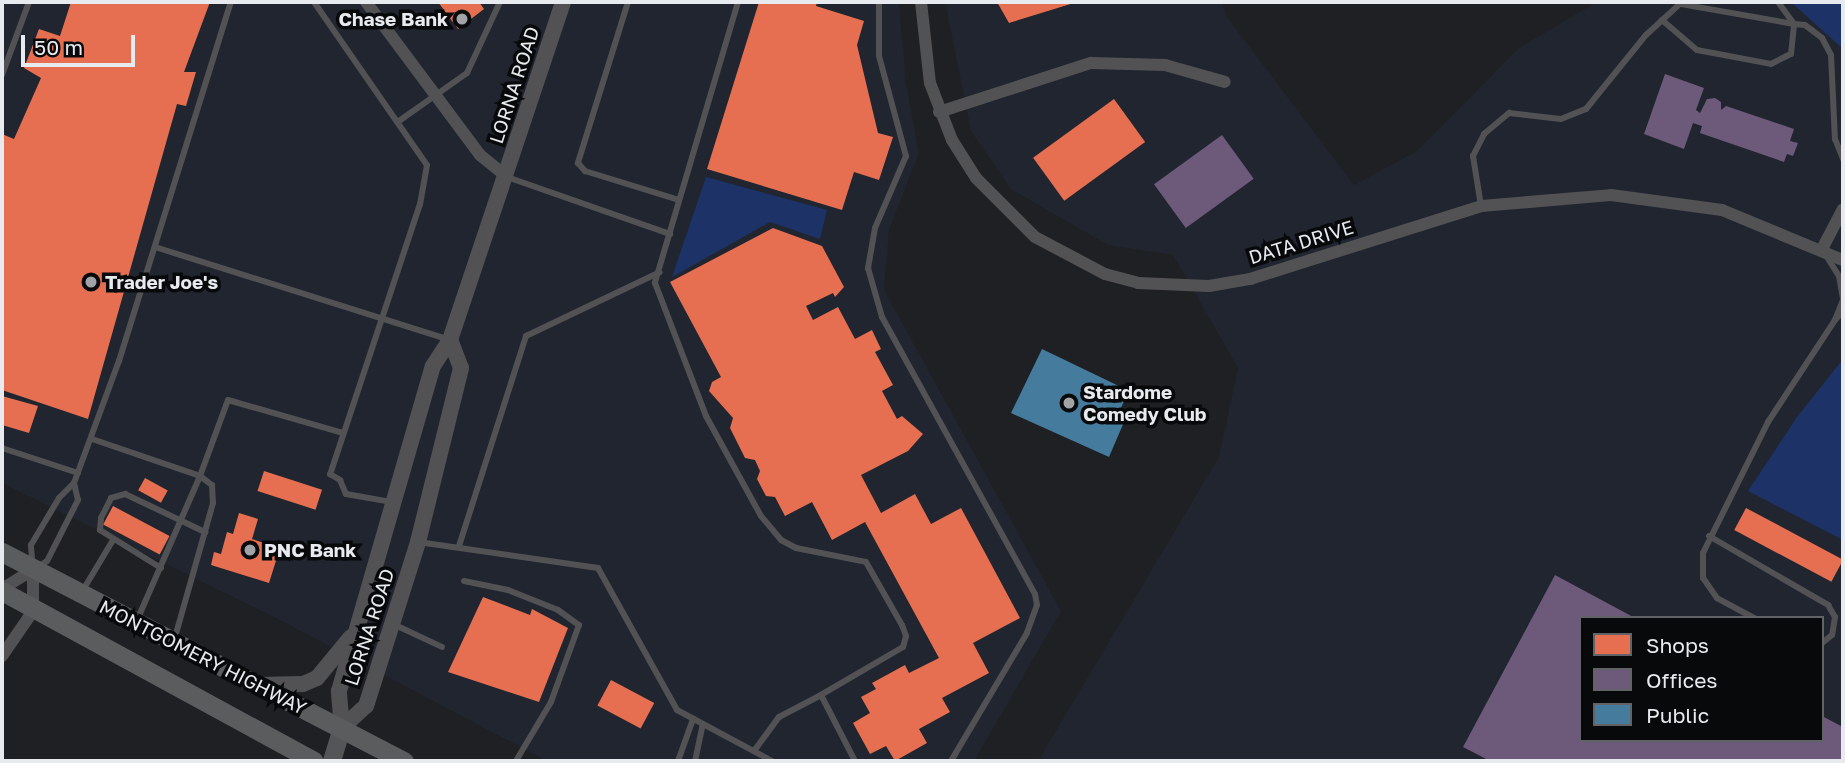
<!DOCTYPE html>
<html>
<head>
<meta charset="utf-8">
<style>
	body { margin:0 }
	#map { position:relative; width:1845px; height:763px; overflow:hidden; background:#1e2023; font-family:"Golos Text",sans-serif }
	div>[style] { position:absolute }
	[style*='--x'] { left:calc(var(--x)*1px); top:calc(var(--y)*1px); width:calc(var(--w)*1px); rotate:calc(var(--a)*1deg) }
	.built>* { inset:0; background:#20252f }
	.green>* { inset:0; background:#1d3266 }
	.shops>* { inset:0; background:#e76f51; transform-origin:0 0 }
	.offices>* { inset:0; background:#6d597a; transform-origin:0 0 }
	.public>* { inset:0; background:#457b9d }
	.service>* { height:6px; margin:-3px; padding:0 3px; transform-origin:3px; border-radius:3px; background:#525254 }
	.minor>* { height:12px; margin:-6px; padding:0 6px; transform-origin:6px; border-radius:6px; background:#525254 }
	.tertiary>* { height:16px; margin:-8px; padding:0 8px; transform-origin:8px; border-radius:8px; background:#525254 }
	.secondary>* { height:18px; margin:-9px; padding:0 9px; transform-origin:9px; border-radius:9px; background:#545556 }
	.primary>* { height:19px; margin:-9.5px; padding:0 9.5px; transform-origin:9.5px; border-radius:9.5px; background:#5b5c5e }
	.dots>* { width:19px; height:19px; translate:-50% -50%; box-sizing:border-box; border:4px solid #08090b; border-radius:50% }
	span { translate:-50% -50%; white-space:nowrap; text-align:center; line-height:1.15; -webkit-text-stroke:7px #08090b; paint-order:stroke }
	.poi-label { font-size:19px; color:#e7eaee; font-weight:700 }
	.right { translate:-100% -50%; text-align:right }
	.left { translate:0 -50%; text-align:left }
	.street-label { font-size:19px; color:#e7eaee }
	.frame { position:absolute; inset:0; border:4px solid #e7eaee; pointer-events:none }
	.legend { position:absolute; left:1579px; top:616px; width:245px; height:126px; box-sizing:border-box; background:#08090b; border:2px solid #616366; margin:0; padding:9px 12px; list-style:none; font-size:21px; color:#e7eaee }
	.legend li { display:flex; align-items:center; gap:14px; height:35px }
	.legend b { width:35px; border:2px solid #616366 }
	.scale { position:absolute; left:21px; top:35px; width:114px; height:32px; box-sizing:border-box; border:4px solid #e7eaee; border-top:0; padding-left:9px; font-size:21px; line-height:24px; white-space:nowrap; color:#e7eaee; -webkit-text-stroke:5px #08090b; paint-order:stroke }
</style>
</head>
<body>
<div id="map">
	<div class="built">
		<div style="clip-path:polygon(2px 2px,899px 2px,906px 84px,919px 153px,889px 230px,884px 290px,1061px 611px,974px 761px,547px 761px,280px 620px,2px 483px)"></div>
		<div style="clip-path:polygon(evenodd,945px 2px,1222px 2px,1226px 16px,1354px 185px,1417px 151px,1519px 48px,1597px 2px,1815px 2px,1843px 22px,1843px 761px,1038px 761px,1219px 457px,1238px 368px,1173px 255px,1108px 245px,1011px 189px,971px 131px,945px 2px,1581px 618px,1822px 618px,1822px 740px,1581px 740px,1581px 618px)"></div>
	</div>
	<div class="green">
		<div style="clip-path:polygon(1791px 2px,1843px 2px,1843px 49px)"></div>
		<div style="clip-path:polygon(706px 177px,827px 210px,820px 239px,770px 222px,672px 277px)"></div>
		<div style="clip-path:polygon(1843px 359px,1843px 540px,1748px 491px,1797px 417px)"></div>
	</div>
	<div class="shops">
		<div style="clip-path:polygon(71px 2px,210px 2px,184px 72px,196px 72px,186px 106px,177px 104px,88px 419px,2px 390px,2px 134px,14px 139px,41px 78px,24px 68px,39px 29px,60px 36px)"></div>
		<div style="clip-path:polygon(438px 2px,479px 2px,484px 9px,458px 29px)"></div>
		<div style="clip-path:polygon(759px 2px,817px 2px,816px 6px,864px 21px,857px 45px,878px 133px,893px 137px,879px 180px,854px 172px,842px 210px,707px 169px)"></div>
		<div style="clip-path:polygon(997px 2px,1077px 2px,1009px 23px)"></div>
		<div style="left:1114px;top:99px;width:53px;height:100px;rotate:54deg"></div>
		<div style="clip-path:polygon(773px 228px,822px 246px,844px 287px,835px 297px,833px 293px,806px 306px,813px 320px,838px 307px,855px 339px,872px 330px,881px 349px,875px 352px,893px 385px,882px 391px,897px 419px,902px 416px,923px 434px,908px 451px,861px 475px,881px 513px,915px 494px,931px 524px,961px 508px,1020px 618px,973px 643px,989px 673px,942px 698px,950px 712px,919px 729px,927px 743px,895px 761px,886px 746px,870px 754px,853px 723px,870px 713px,861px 697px,876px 689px,872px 683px,905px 665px,909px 673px,939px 658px,865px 522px,832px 540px,812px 502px,785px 516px,775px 497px,766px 496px,757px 479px,760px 471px,755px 460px,745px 458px,730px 428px,733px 418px,709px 391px,712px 382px,721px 377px,670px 282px)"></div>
		<div style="clip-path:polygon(2px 396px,38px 406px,29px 433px,2px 425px)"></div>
		<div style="left:264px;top:471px;width:61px;height:21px;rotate:18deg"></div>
		<div style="left:145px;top:478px;width:26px;height:14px;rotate:29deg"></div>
		<div style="left:113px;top:506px;width:64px;height:21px;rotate:28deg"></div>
		<div style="left:1746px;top:508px;width:110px;height:25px;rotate:28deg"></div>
		<div style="clip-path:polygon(239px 513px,258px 519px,252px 539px,280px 548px,269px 583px,211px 565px,214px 552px,221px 554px,227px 532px,233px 534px)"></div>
		<div style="clip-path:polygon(483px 597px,530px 615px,532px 609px,568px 628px,539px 702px,448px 672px)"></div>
		<div style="left:611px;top:680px;width:49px;height:29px;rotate:28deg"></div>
	</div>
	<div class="offices">
		<div style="clip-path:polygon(1665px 74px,1704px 88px,1696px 110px,1700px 113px,1707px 99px,1715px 98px,1721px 102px,1721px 110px,1726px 106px,1794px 129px,1790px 141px,1798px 143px,1793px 156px,1787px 154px,1784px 162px,1700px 133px,1702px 126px,1693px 123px,1684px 149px,1644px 134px)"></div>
		<div style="left:1222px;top:135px;width:54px;height:84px;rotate:54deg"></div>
		<div style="clip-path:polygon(1555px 575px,1635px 618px,1581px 618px,1581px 740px,1822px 740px,1822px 716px,1843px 727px,1843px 761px,1490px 761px,1463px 747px)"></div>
	</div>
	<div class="public">
		<div style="clip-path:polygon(1042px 349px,1123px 388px,1121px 392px,1127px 395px,1119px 412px,1127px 415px,1109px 457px,1011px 413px)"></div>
	</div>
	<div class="service">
		<div style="--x:314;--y:2;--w:198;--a:55.3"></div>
		<div style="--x:427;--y:165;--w:40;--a:100"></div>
		<div style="--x:420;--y:204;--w:285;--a:108.4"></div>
		<div style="--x:330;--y:474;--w:12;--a:31"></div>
		<div style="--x:340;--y:480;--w:15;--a:67"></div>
		<div style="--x:346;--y:494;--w:47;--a:9.9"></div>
		<div style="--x:628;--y:2;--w:169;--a:107.3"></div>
		<div style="--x:578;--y:163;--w:11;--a:49"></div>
		<div style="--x:585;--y:171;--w:98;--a:17.1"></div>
		<div style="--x:738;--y:2;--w:293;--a:106.5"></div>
		<div style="--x:655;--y:283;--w:142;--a:69"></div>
		<div style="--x:706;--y:416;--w:114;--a:61.2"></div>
		<div style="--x:761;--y:516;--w:31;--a:50"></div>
		<div style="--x:781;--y:540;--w:17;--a:28"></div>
		<div style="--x:796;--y:548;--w:71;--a:11.3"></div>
		<div style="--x:866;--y:562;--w:73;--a:60.3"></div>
		<div style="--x:902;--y:625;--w:12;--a:70"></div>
		<div style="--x:906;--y:636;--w:11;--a:105"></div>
		<div style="--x:903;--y:647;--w:95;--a:149.7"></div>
		<div style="--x:821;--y:695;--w:74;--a:62.7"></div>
		<div style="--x:879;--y:2;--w:54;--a:90"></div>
		<div style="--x:879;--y:56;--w:104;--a:74.9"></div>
		<div style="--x:906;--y:156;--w:78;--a:113.3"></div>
		<div style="--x:875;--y:228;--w:41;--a:99.9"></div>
		<div style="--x:868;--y:268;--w:51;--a:74.1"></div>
		<div style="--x:882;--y:317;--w:316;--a:61.1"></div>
		<div style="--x:1035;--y:594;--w:11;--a:80"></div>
		<div style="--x:1037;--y:605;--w:30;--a:110"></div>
		<div style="--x:1027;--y:633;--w:149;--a:120.7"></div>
		<div style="--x:1778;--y:2;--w:27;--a:54"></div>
		<div style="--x:1794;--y:24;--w:11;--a:5"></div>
		<div style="--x:1805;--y:25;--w:21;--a:37"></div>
		<div style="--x:1822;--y:38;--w:19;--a:62"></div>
		<div style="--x:1831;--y:55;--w:84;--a:87.3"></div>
		<div style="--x:1835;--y:139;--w:22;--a:68"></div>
		<div style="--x:1662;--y:20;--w:46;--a:40.6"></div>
		<div style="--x:1697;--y:50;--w:75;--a:10.7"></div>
		<div style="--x:1771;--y:64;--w:22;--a:-27"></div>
		<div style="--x:1791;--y:54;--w:30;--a:-84"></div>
		<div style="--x:1794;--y:24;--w:116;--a:-170"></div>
		<div style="--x:2;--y:75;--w:78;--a:-69.7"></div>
		<div style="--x:399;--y:121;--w:83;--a:-35.2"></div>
		<div style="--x:467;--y:73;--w:78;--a:-65.1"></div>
		<div style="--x:507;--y:177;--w:173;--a:19.3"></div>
		<div style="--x:1481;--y:206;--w:51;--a:-99.1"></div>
		<div style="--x:1473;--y:156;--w:25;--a:-63"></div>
		<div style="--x:1484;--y:134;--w:33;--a:-40"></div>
		<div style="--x:1509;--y:113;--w:52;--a:6.6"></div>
		<div style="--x:1561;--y:119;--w:27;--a:-22"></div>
		<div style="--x:1586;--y:109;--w:95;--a:-51"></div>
		<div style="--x:1646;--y:35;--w:49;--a:-42.5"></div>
		<div style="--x:155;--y:247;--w:309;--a:17.5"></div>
		<div style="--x:1827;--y:257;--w:22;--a:58"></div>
		<div style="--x:1839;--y:276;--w:23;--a:80"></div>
		<div style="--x:1843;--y:300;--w:22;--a:112"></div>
		<div style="--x:1835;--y:320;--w:11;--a:-45"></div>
		<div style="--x:92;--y:439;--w:114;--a:18.9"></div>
		<div style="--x:200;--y:476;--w:81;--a:-69.8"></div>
		<div style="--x:228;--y:400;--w:120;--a:16"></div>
		<div style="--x:2;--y:448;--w:80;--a:18.2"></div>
		<div style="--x:74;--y:483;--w:130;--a:-69.8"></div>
		<div style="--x:119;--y:361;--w:376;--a:-72.7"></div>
		<div style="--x:74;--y:483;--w:17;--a:77"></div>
		<div style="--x:78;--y:500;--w:68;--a:116.9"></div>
		<div style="--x:47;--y:561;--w:17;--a:147"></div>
		<div style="--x:33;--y:570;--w:25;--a:-95"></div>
		<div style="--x:31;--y:545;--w:55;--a:-59.2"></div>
		<div style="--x:59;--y:498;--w:21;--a:-45"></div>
		<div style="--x:1709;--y:536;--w:138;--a:30.1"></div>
		<div style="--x:1828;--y:605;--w:14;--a:60"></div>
		<div style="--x:1835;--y:617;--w:18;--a:99"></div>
		<div style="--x:1832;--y:635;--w:13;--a:141"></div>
		<div style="--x:418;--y:542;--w:182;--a:8.2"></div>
		<div style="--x:598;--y:568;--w:162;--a:60.9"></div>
		<div style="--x:677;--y:710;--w:108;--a:28.2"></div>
		<div style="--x:459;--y:546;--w:220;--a:-72.3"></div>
		<div style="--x:526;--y:336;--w:148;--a:-25.5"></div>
		<div style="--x:161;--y:568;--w:72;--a:-148.1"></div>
		<div style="--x:100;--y:530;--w:12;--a:-85"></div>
		<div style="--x:101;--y:518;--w:22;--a:-63"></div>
		<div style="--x:111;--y:498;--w:15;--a:-16"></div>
		<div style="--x:125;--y:494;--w:89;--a:25.4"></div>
		<div style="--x:464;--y:581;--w:45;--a:11.6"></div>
		<div style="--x:508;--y:590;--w:54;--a:21.8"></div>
		<div style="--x:558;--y:610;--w:26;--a:36"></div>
		<div style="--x:579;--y:625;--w:82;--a:110"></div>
		<div style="--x:551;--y:702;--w:69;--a:120.7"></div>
		<div style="--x:83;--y:590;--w:58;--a:-59"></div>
		<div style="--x:138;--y:618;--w:155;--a:-66.4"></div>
		<div style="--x:200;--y:476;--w:15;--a:37"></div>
		<div style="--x:212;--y:485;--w:18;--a:87"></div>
		<div style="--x:213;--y:503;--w:139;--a:105.8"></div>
		<div style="--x:1754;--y:618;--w:42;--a:-151.6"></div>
		<div style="--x:1717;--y:598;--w:24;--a:-125"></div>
		<div style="--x:1703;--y:578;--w:25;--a:-90"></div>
		<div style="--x:1703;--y:553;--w:146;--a:-63.6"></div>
		<div style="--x:1768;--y:422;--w:122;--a:-56.7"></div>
		<div style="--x:393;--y:624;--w:54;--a:25.1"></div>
		<div style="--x:754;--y:751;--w:42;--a:-53.7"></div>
		<div style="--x:779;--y:717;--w:47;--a:-27.6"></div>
		<div style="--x:678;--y:761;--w:45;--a:-70.3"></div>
		<div style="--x:695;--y:761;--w:38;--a:-78"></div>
	</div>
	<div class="minor">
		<div style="--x:366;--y:2;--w:191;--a:53.3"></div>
		<div style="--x:480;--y:155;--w:35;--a:39"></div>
		<div style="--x:921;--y:2;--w:81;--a:83.7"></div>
		<div style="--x:930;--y:83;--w:61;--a:68.9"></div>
		<div style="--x:952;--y:140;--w:45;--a:57.7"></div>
		<div style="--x:976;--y:178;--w:83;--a:45"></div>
		<div style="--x:1035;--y:237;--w:79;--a:27.9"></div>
		<div style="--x:1105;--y:274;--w:34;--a:15"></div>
		<div style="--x:1138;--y:283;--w:71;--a:2.4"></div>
		<div style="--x:1209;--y:286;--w:42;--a:-9.7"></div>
		<div style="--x:1250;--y:279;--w:242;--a:-17.5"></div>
		<div style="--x:1481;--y:206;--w:130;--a:-4.8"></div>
		<div style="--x:1611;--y:195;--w:112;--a:7.7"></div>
		<div style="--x:1722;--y:210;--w:131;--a:22.5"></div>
		<div style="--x:939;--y:112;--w:160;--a:-17.9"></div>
		<div style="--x:1091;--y:63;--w:74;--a:1.5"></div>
		<div style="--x:1165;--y:65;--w:62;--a:15.8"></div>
		<div style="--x:1822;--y:249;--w:45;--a:-62.3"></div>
		<div style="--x:2;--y:589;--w:36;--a:-32"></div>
		<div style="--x:2;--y:656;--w:55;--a:-55.4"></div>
		<div style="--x:33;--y:611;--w:41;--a:-90"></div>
	</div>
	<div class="tertiary">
		<div style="--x:258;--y:685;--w:45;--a:-1.3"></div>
		<div style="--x:303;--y:684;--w:15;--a:-23"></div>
		<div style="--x:317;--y:678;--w:53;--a:-50.3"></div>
		<div style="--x:342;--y:728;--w:37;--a:-95"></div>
		<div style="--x:339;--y:691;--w:338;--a:-73.9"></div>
		<div style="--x:433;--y:366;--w:31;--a:-57"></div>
		<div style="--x:450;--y:340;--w:356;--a:-71.5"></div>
		<div style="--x:342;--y:728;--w:33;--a:-43"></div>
		<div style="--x:366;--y:706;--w:172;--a:-72.4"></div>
		<div style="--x:418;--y:542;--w:179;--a:-76.1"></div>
		<div style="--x:461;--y:368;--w:30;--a:-111"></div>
	</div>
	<div class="secondary">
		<div style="--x:332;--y:761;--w:34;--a:-73"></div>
	</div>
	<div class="primary">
		<div style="--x:2;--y:552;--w:453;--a:27.5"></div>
		<div style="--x:2;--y:591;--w:355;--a:28.6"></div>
	</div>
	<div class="dots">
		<div style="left:462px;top:19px;background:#a1a3a7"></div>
		<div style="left:91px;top:282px;background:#a1a3a7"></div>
		<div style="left:1069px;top:403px;background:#a1a3a7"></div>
		<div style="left:250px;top:550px;background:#a1a3a7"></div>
	</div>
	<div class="poi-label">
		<span class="right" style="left:448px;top:19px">Chase Bank</span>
		<span class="left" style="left:105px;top:282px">Trader Joe's</span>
		<span class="left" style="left:1083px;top:403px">Stardome<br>Comedy Club</span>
		<span class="left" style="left:264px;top:550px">PNC Bank</span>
	</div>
	<div class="street-label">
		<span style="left:514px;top:85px;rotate:-72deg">LORNA ROAD</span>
		<span style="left:1301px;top:242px;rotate:-17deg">DATA DRIVE</span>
		<span style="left:369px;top:627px;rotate:-72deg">LORNA ROAD</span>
		<span style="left:203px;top:657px;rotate:27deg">MONTGOMERY HIGHWAY</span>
	</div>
	<div class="frame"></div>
	<ul class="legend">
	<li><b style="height:19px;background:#e76f51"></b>Shops</li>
	<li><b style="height:19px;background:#6d597a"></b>Offices</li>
	<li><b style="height:19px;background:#457b9d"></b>Public</li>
	</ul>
	<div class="scale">50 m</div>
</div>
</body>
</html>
